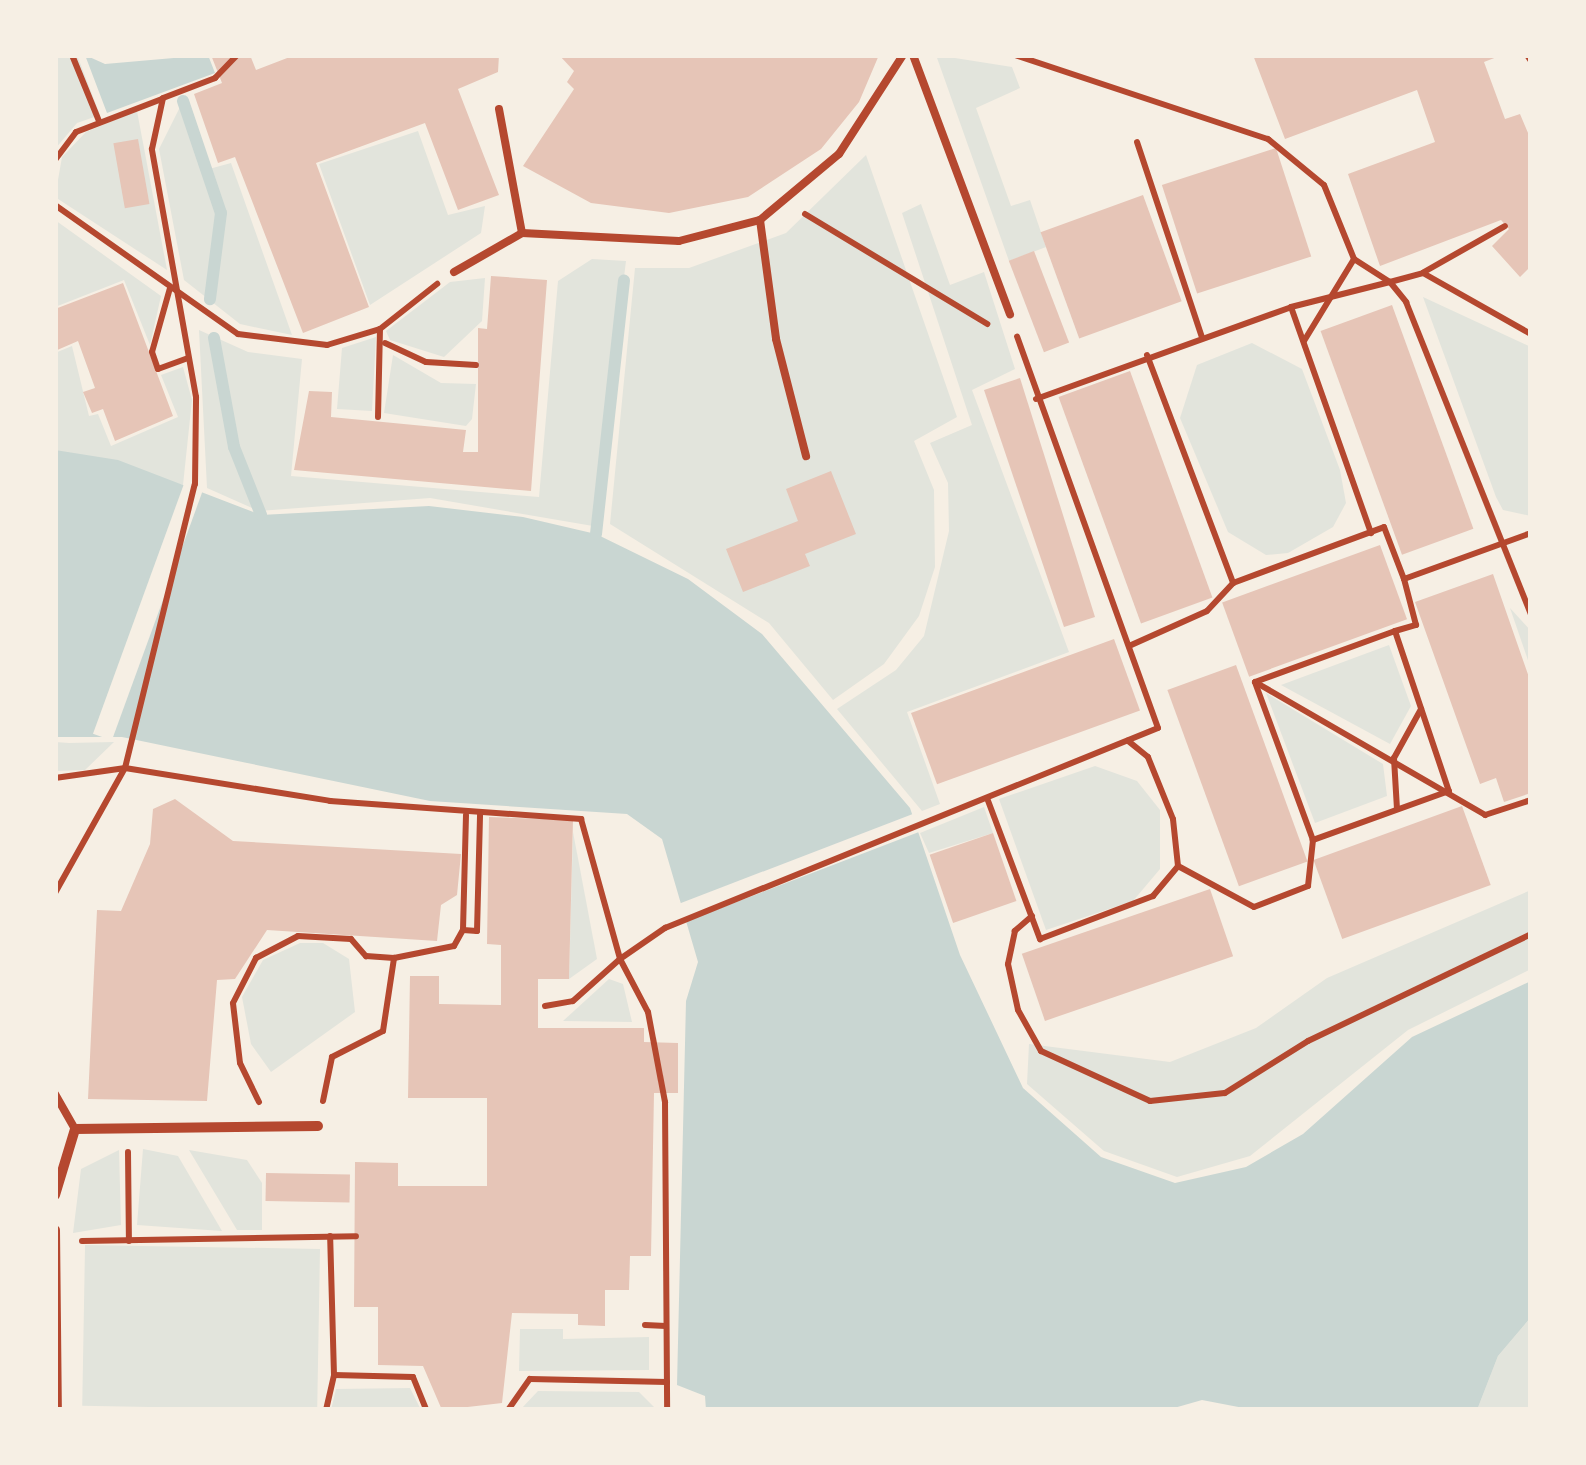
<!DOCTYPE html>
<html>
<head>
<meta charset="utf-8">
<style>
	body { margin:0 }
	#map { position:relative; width:1586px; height:1465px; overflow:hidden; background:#f6efe4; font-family:"DejaVu Sans",sans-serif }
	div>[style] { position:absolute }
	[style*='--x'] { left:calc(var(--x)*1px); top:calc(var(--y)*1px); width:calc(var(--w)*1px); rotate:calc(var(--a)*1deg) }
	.green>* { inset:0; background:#e2e4dc; transform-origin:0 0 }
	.water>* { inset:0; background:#c9d6d2 }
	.pier>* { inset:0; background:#f6efe4; transform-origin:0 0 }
	.stream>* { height:12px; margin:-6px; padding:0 6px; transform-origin:6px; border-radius:6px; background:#c9d6d2 }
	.building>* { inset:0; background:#e6c5b7; transform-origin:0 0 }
	.path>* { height:6px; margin:-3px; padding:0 3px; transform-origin:3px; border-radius:3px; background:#b5482f }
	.service>* { height:8px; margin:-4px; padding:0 4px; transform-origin:4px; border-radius:4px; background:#b5482f }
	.minor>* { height:10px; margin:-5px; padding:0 5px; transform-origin:5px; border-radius:5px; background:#b5482f }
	span { translate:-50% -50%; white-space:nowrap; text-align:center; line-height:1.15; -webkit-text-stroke:9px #f6efe4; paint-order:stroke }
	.frame { position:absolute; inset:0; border:58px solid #f6efe4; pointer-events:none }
</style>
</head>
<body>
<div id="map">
	<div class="green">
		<div style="clip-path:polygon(55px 55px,77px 55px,100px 115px,77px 123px,55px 149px)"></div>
		<div style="clip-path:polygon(936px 55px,1012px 67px,1020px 88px,976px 108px,1011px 206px,1030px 200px,1046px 247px,1009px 261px)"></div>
		<div style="clip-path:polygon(183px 101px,209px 169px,231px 163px,292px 335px,240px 324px,184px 280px,159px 149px)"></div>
		<div style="clip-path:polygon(137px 111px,167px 270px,55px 197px,62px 157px,86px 132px)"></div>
		<div style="clip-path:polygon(418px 131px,448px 215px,485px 206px,481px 233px,370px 305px,319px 164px)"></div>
		<div style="clip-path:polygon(866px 155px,957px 417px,914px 441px,934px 490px,935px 567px,919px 616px,884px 664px,833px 700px,769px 623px,610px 524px,635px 268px,689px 268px,786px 233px)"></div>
		<div style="clip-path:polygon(921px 204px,950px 285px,984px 272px,1015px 369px,972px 390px,1069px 652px,907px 712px,940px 804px,922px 811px,837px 709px,896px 670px,924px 636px,949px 531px,948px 483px,930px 443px,972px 425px,902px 213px)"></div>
		<div style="clip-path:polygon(55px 220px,161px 296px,150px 345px,124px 280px,55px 307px)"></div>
		<div style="clip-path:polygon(592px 259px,626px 261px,593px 526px,430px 498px,259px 511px,207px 488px,199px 330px,248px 352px,302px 359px,291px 476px,539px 497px,558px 281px)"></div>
		<div style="clip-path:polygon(485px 278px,482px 321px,444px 357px,390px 340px,386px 331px,450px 282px)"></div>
		<div style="clip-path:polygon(1423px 297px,1531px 347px,1531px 516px,1503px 510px,1496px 497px)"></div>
		<div style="clip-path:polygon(376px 337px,372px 411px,337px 409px,342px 348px)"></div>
		<div style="clip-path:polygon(1252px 343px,1302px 369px,1340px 470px,1346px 503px,1333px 527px,1288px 553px,1266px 555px,1228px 532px,1180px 418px,1197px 365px)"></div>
		<div style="clip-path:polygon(72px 346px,89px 416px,98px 414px,111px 446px,178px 417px,161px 375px,183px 367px,192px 400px,183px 485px,55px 450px,55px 353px)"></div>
		<div style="clip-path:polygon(393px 355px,441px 383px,476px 384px,472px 419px,466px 426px,384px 413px)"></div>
		<div style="clip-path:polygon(1510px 608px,1531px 631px,1531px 669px)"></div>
		<div style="clip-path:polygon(1389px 645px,1411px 706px,1390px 744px,1281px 685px)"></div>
		<div style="clip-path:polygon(1266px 693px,1383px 764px,1387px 796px,1315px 823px)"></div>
		<div style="clip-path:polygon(55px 742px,69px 743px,114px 742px,85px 770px,55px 771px)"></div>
		<div style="clip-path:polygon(1095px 766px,1137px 781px,1160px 810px,1160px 869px,1133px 901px,1046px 930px,999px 799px)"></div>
		<div style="clip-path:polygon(984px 807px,993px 833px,929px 853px,920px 833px)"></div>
		<div style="clip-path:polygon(573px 832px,597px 959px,569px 979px)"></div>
		<div style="clip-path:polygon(1531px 890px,1531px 969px,1408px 1030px,1250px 1156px,1177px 1177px,1104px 1151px,1027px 1084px,1029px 1044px,1170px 1062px,1256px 1028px,1327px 978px)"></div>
		<div style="clip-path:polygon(300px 943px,323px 943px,349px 959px,355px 1012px,271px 1072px,251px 1044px,242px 997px,263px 960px)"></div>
		<div style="clip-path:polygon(609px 979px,623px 984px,632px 1022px,563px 1021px)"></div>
		<div style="clip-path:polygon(143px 1149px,178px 1156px,222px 1231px,137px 1225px)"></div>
		<div style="clip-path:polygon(119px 1150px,121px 1225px,73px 1233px,81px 1169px)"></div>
		<div style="clip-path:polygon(189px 1150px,247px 1160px,262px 1183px,262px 1230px,237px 1230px)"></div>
		<div style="left:320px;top:1249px;width:161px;height:235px;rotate:91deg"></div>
		<div style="clip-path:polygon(1531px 1317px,1531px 1410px,1477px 1410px,1498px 1356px)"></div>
		<div style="clip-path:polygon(520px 1329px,563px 1329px,563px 1339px,649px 1337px,649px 1370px,519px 1371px)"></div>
		<div style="clip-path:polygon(410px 1388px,421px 1410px,331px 1410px,336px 1389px)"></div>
		<div style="clip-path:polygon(538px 1391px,639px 1392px,657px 1410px,520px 1410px)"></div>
	</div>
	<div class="water">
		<div style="clip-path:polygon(85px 55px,105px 64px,208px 55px,215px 73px,107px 113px)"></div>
		<div style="clip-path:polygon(55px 450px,118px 460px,261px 515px,429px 506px,523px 517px,596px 534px,688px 579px,762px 634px,910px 808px,960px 955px,1023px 1088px,1101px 1157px,1175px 1183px,1246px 1167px,1303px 1134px,1412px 1037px,1531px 981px,1531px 1317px,1498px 1356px,1477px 1410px,1254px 1410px,1202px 1400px,1167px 1410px,706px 1410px,705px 1396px,677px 1385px,686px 1001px,698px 962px,662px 839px,627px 814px,430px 801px,122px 737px,55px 737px)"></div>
	</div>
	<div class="pier">
		<div style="left:185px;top:481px;width:20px;height:269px;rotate:20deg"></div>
		<div style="left:918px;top:812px;width:19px;height:265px;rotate:69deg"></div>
	</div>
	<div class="stream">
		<div style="--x:183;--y:101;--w:118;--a:71.3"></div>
		<div style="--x:221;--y:213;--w:87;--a:97.3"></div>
		<div style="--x:214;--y:338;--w:111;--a:79.6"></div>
		<div style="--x:234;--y:447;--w:73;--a:68.3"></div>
		<div style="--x:596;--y:534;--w:255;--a:-83.7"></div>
	</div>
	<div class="building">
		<div style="clip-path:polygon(211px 55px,250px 55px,256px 70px,295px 55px,499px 55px,498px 72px,458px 89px,499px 195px,458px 210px,425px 123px,316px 163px,369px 307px,303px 333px,235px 157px,218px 163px,194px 94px,222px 83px)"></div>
		<div style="clip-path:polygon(559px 55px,879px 55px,859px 102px,821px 149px,748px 197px,669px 213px,591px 203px,523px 166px,574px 89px,567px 82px,574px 71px)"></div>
		<div style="clip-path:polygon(1253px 55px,1502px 55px,1484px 62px,1505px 119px,1520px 114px,1531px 140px,1531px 266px,1520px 277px,1492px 246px,1509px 229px,1501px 220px,1380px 266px,1348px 174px,1435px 142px,1417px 90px,1285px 139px)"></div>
		<div style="left:138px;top:139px;width:66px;height:25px;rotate:80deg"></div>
		<div style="left:1276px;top:148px;width:114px;height:120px;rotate:72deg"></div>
		<div style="left:1143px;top:195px;width:113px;height:109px;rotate:70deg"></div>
		<div style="left:1034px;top:251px;width:98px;height:27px;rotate:69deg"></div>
		<div style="clip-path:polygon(491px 276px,547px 280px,531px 491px,294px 470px,309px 391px,332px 392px,331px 417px,466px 430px,463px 452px,478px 452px,478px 328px,487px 329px)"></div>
		<div style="clip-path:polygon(123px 283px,173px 416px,115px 441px,103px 409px,92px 413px,83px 392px,95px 388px,78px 341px,55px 351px,55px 309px)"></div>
		<div style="left:1392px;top:305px;width:238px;height:76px;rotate:70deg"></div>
		<div style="left:1130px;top:371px;width:241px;height:76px;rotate:70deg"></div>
		<div style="clip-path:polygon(1020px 378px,1095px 617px,1064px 627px,984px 390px)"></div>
		<div style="clip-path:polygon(831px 471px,856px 534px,805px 554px,810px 566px,743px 592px,726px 549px,798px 521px,786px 489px)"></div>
		<div style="left:1380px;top:545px;width:79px;height:168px;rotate:70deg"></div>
		<div style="clip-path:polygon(1493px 574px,1531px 683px,1531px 793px,1504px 802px,1496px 778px,1480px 784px,1415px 602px)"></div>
		<div style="left:1114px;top:639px;width:76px;height:216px;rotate:70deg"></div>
		<div style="left:1236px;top:665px;width:209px;height:73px;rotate:70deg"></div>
		<div style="clip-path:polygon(175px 799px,233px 841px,461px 854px,457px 895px,441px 905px,437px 941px,267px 930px,235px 979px,217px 980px,207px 1101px,88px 1099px,97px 910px,121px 911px,150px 844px,153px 809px)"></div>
		<div style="left:1462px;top:806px;width:84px;height:158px;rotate:70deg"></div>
		<div style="clip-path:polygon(489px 817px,573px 820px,569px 979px,538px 979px,538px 1028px,644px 1028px,644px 1042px,678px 1043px,678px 1093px,654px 1093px,651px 1256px,630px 1256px,629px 1290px,605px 1290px,605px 1326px,578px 1325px,578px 1314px,512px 1313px,502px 1403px,442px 1410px,423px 1366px,378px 1365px,378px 1307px,354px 1307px,355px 1162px,398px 1163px,398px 1186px,487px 1186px,487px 1098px,408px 1098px,410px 976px,439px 976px,439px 1004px,501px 1005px,501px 945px,487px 944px)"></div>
		<div style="left:993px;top:833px;width:72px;height:67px;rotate:71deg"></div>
		<div style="left:1210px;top:889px;width:71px;height:199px;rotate:71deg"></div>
		<div style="left:266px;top:1173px;width:84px;height:28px;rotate:1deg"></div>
	</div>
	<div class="path">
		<div style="--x:72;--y:55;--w:71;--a:67.8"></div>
		<div style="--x:1015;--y:55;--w:267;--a:18.4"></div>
		<div style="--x:1268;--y:139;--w:72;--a:39.4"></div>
		<div style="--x:1324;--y:185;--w:80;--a:67.9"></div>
		<div style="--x:1354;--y:259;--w:43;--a:32.6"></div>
		<div style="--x:1390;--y:282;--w:34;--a:-15"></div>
		<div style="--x:1423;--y:273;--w:124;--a:29.5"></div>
		<div style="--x:1527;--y:55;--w:7;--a:56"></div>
		<div style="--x:1137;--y:142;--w:206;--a:71.6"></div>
		<div style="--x:55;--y:160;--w:35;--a:-53"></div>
		<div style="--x:76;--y:132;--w:92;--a:-21"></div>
		<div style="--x:55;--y:205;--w:224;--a:35.2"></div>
		<div style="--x:238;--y:334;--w:90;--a:7"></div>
		<div style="--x:327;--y:345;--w:55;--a:-16.8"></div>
		<div style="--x:380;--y:329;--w:73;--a:-38.3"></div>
		<div style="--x:805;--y:214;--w:213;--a:31.1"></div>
		<div style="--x:1424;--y:272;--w:93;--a:-29.6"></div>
		<div style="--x:170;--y:288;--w:66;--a:105.7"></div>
		<div style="--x:152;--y:352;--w:18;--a:71"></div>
		<div style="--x:158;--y:369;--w:32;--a:-20"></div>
		<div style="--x:1291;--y:307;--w:240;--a:70.5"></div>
		<div style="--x:1304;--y:341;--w:96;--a:-58.6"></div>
		<div style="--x:385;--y:343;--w:45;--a:24.9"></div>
		<div style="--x:426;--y:362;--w:50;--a:3.4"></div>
		<div style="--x:1147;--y:355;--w:244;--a:69.3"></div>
		<div style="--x:1036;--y:399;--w:271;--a:-19.8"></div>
		<div style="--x:1291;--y:307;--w:102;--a:-14.2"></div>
		<div style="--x:1390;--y:282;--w:26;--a:51"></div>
		<div style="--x:1406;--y:302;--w:337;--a:68.2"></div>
		<div style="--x:378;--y:417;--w:88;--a:-88.7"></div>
		<div style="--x:1395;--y:631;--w:169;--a:71.4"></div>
		<div style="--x:1449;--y:791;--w:145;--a:160.2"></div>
		<div style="--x:1313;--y:840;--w:168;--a:-110.2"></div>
		<div style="--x:1255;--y:682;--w:149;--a:-20"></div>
		<div style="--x:1395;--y:631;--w:22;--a:-16"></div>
		<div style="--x:1416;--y:625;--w:48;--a:-104.6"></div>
		<div style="--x:1129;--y:646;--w:85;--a:-24.2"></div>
		<div style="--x:1207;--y:611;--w:38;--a:-47"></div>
		<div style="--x:1233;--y:583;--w:161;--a:-20.3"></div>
		<div style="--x:1384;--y:527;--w:56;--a:69"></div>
		<div style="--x:1404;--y:579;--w:135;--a:-19.9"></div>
		<div style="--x:1255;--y:682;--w:266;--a:30"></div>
		<div style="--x:1485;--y:815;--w:48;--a:-18.1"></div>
		<div style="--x:55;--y:778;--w:71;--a:-8.1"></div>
		<div style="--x:125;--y:768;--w:208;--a:9.1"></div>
		<div style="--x:330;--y:801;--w:252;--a:4.1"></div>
		<div style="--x:581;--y:819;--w:145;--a:74.4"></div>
		<div style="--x:620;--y:959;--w:55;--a:-34.6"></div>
		<div style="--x:665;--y:928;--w:532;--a:-22.08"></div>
		<div style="--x:1158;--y:728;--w:416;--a:-109.8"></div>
		<div style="--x:987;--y:798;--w:151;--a:69.4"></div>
		<div style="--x:1040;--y:939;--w:121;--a:-20.8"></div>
		<div style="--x:1153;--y:896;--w:39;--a:-50"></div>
		<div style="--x:1178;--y:866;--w:47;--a:-96.1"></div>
		<div style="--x:1173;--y:819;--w:67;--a:-112"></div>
		<div style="--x:1148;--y:757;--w:26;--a:-141"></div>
		<div style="--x:1397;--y:809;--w:51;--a:-93.4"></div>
		<div style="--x:1394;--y:758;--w:56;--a:-61.1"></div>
		<div style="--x:466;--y:815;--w:115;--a:91.5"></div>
		<div style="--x:463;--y:930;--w:14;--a:4"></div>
		<div style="--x:477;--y:931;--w:117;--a:-88.5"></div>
		<div style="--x:1178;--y:866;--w:86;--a:28.3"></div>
		<div style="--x:1254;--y:907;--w:58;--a:-21.3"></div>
		<div style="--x:1308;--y:886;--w:46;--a:-83.8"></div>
		<div style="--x:55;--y:893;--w:143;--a:-60.8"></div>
		<div style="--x:125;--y:768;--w:292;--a:-76.2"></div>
		<div style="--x:195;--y:484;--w:87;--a:-89.3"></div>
		<div style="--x:196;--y:397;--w:252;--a:-100.1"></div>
		<div style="--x:152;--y:149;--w:52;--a:-77.8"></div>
		<div style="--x:163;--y:98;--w:56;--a:-21"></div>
		<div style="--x:215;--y:78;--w:32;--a:-46"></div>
		<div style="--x:1032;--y:916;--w:23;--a:139"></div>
		<div style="--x:1015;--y:931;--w:34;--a:102"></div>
		<div style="--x:1008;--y:964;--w:47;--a:77.7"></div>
		<div style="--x:1018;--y:1010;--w:47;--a:60.7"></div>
		<div style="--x:1041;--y:1051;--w:120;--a:24.6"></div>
		<div style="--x:1150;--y:1101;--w:75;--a:-6.1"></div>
		<div style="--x:1225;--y:1093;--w:98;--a:-32.1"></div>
		<div style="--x:1308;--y:1041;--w:247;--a:-25.6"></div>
		<div style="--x:545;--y:1006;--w:28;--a:-10"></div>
		<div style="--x:573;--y:1001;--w:63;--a:-41.8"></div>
		<div style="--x:620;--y:959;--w:60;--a:62.2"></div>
		<div style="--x:648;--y:1012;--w:92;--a:79.3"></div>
		<div style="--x:665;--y:1102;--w:308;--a:89.6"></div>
		<div style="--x:323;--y:1101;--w:45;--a:-78.4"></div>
		<div style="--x:332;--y:1057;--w:57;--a:-27"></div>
		<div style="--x:383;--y:1031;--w:74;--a:-81.4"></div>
		<div style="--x:259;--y:1102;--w:43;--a:-116"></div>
		<div style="--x:240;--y:1063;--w:60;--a:-96.7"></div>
		<div style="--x:233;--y:1003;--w:51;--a:-62.9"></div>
		<div style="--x:256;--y:958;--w:47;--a:-27.6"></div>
		<div style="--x:298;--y:936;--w:53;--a:3.2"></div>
		<div style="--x:351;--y:939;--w:23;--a:49"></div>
		<div style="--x:366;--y:956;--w:28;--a:4"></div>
		<div style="--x:394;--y:958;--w:61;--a:-11.3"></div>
		<div style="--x:454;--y:946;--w:18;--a:-61"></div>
		<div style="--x:128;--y:1152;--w:89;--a:89.4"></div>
		<div style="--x:82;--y:1241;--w:274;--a:-1"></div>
		<div style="--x:645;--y:1325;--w:21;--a:3"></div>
		<div style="--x:334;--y:1375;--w:79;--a:1.5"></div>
		<div style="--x:413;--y:1377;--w:35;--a:68"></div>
		<div style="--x:326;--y:1410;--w:36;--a:-77"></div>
		<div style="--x:334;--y:1375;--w:139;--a:-91.6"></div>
		<div style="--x:508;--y:1410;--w:38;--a:-55"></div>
		<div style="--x:530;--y:1379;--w:137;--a:1.3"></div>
	</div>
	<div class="service">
		<div style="--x:913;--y:55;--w:277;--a:69.5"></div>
		<div style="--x:499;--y:109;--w:126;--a:79.5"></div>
		<div style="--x:760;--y:220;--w:120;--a:82.3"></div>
		<div style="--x:776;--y:339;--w:121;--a:75.6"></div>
		<div style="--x:454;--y:272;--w:78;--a:-29.8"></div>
		<div style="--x:522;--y:233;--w:157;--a:2.9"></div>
		<div style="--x:679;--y:241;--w:84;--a:-14.5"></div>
		<div style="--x:760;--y:220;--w:103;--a:-39.9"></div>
		<div style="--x:839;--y:154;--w:118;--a:-57.1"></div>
		<div style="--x:55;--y:1094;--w:40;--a:60.3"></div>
	</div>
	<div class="minor">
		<div style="--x:55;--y:1195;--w:69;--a:-73.1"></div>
		<div style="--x:75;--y:1129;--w:243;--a:-0.7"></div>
		<div style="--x:55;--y:1230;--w:180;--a:89.4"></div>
	</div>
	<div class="frame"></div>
</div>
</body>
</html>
